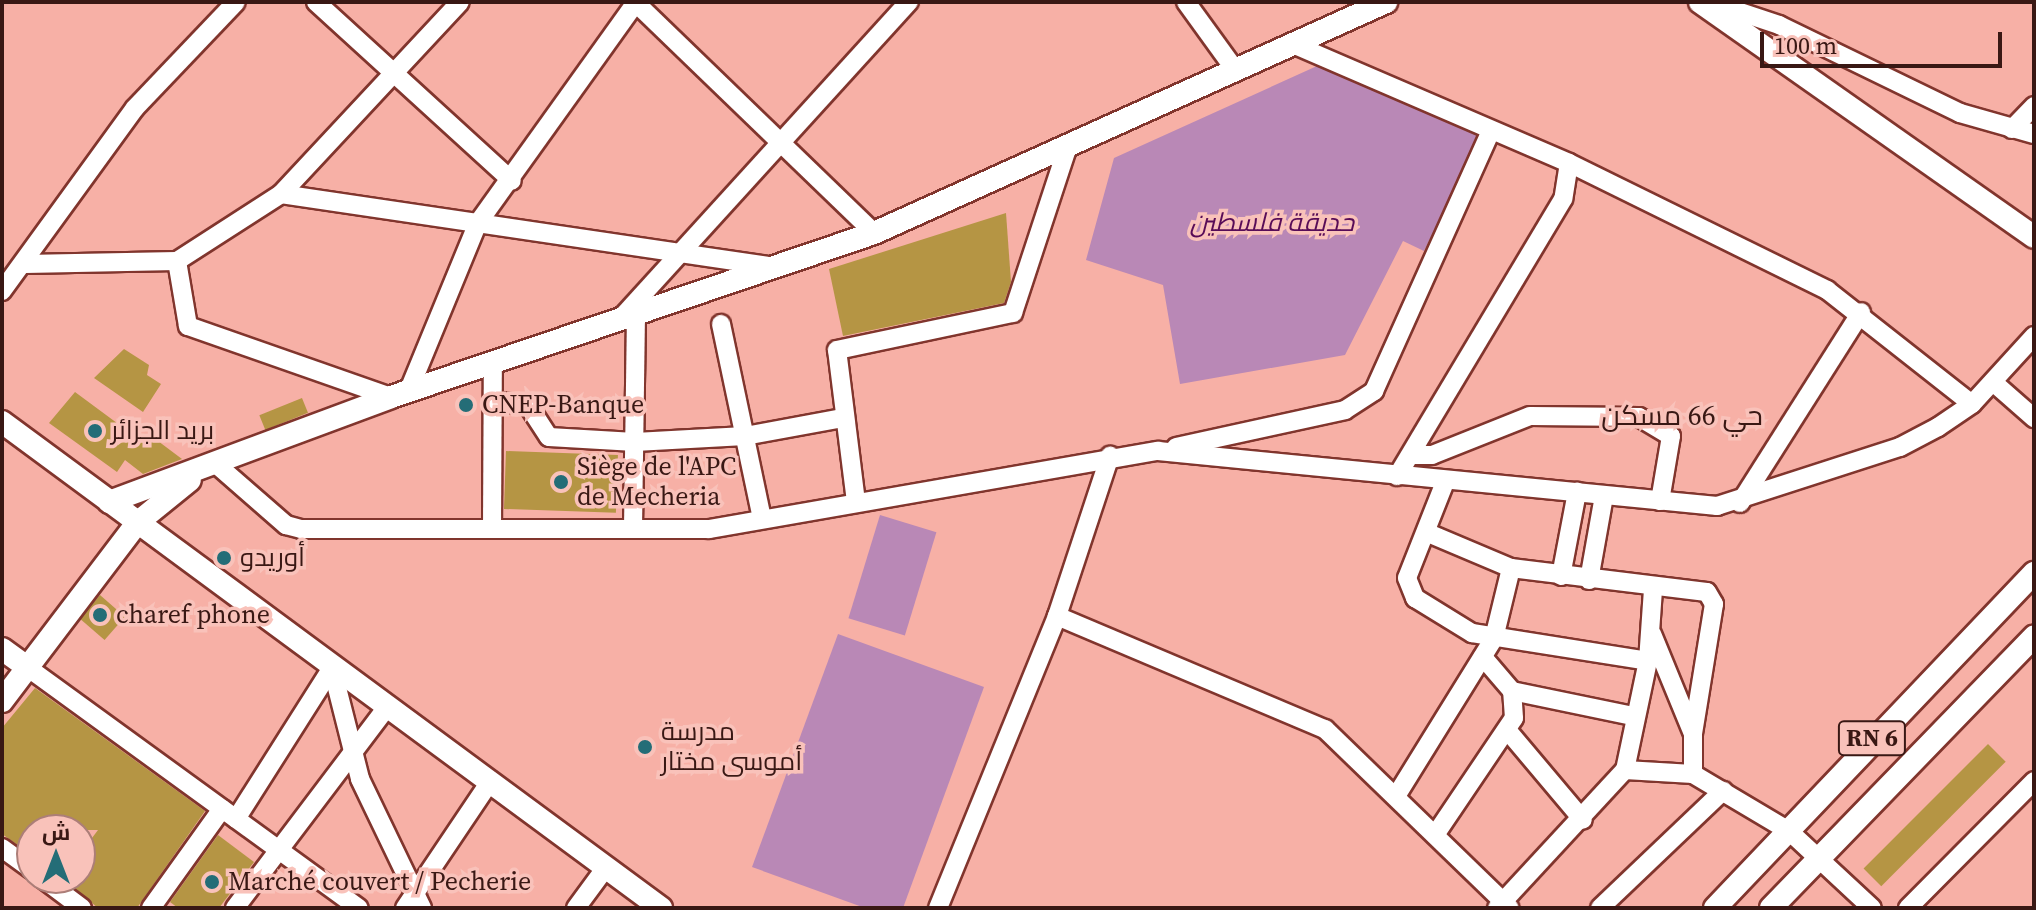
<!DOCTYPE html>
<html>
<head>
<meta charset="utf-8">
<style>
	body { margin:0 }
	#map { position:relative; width:2036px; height:910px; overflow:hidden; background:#f7b0a6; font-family:"Source Serif 4",Cairo,serif }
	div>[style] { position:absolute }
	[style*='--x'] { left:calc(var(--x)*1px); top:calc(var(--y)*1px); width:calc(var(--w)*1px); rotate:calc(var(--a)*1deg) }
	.green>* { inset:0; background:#b988b6; transform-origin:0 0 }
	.building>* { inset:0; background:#b59544; transform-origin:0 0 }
	.roads { filter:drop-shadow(2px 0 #81352d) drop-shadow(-2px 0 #81352d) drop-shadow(0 2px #81352d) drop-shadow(0 -2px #81352d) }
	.minor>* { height:18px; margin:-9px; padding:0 9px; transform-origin:9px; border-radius:9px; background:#fff }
	.major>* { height:22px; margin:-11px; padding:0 11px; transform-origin:11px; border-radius:11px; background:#fff }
	.dots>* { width:22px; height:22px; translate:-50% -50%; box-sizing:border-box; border:4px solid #f9c2ba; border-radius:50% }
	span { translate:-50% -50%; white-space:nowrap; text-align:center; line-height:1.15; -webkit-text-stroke:7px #f9c2ba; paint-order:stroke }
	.shield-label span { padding:2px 6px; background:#f9c2ba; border:2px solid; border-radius:6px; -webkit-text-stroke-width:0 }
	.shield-label { font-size:24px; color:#391814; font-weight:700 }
	.park-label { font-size:26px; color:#580c57; font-style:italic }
	.poi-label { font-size:26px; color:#391814 }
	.left { translate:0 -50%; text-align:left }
	.neighbourhood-label { font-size:28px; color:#391814 }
	.frame { position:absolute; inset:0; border:4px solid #391814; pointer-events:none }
	.north { position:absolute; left:16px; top:814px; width:80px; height:80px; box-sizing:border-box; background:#f9c2ba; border:2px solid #ac7e78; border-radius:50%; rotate:0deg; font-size:22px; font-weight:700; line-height:32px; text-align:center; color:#391814 }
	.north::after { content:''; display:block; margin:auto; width:28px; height:36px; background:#246d77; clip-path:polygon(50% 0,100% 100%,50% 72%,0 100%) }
	.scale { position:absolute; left:1760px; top:32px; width:242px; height:36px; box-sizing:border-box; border:4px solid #391814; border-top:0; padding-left:10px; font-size:24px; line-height:28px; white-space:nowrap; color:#391814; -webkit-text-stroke:6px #f9c2ba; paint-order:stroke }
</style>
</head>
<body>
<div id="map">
	<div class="green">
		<div style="clip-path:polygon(1317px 66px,1480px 136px,1424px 251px,1403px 241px,1345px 355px,1180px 384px,1163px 285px,1086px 260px,1114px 158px)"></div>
		<div style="left:880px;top:515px;width:59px;height:108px;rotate:17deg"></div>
		<div style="clip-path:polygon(838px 634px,984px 687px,903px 908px,865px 908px,752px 867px)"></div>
	</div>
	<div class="building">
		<div style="clip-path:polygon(1006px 213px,1011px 282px,1004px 303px,843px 336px,829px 269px)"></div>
		<div style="clip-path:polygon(124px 349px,149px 365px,147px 375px,161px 384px,143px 412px,94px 378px)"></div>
		<div style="clip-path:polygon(75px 392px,148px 446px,154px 438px,182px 459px,143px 474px,125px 460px,117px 472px,49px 423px)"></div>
		<div style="left:302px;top:398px;width:16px;height:46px;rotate:68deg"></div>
		<div style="left:506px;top:451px;width:112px;height:58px;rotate:2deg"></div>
		<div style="left:100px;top:595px;width:33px;height:31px;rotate:41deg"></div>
		<div style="clip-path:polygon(35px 688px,205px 811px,137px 908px,98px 908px,62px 878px,80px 878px,80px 854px,98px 830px,32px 830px,32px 855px,2px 834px,2px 728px)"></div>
		<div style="left:1988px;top:744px;width:25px;height:176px;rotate:45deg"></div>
		<div style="clip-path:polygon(218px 835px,254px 862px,219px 908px,178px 908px,170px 902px)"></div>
	</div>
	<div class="roads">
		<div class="minor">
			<div style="--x:316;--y:2;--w:265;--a:42.4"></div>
			<div style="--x:635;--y:2;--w:332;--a:44"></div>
			<div style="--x:1186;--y:2;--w:85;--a:54.1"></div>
			<div style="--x:1710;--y:2;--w:73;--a:18.4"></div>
			<div style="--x:1779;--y:25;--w:201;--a:25.9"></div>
			<div style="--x:1960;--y:113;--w:77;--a:15.8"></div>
			<div style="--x:1295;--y:45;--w:298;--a:23.3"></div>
			<div style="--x:1569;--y:163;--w:36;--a:99"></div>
			<div style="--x:1563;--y:199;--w:323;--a:120.9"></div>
			<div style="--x:2012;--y:129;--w:32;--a:-46"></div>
			<div style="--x:1569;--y:163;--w:288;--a:26.2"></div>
			<div style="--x:1827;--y:290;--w:184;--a:38.2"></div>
			<div style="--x:281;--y:194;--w:262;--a:-47"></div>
			<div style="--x:177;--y:261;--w:66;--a:80.4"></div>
			<div style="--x:188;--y:326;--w:215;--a:19.3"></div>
			<div style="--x:25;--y:264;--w:152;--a:-1.1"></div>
			<div style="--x:177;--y:261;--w:124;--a:-32.8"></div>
			<div style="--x:281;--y:194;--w:491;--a:8.4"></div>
			<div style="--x:2;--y:291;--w:226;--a:-54"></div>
			<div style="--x:135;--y:108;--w:146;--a:-46.4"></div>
			<div style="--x:623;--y:316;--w:425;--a:-47.7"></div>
			<div style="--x:721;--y:324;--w:199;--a:78.1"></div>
			<div style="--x:1993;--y:382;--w:55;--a:41.3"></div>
			<div style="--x:409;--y:390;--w:181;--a:-67.6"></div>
			<div style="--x:478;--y:223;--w:272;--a:-54.4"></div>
			<div style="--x:493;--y:401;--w:35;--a:7"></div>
			<div style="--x:528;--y:405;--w:38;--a:57"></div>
			<div style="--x:549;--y:437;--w:86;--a:3.3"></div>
			<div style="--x:635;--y:442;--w:110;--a:-3.1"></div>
			<div style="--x:745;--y:436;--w:100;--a:-10.4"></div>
			<div style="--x:1176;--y:447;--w:173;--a:-12.3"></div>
			<div style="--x:1345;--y:410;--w:35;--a:-33"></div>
			<div style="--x:1374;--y:391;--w:283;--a:-65.8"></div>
			<div style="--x:1411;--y:455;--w:21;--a:0"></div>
			<div style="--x:1432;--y:455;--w:105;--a:-21.7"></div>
			<div style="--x:1530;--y:416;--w:109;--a:0.5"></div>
			<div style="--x:1639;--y:417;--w:37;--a:31"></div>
			<div style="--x:1671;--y:436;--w:66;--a:99.6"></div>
			<div style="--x:216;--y:464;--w:93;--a:41.1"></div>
			<div style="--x:286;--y:525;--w:16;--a:15"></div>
			<div style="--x:301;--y:529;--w:408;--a:0"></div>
			<div style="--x:709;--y:529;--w:456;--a:-9.9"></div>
			<div style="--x:1158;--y:451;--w:562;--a:5.62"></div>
			<div style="--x:1717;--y:506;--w:192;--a:-17.9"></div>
			<div style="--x:1900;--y:447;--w:43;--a:-27.8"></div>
			<div style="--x:1938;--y:427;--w:41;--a:-34.1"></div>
			<div style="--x:1972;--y:404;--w:92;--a:-47.6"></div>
			<div style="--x:1445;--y:482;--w:103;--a:111.6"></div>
			<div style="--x:1407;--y:578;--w:22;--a:68"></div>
			<div style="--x:1415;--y:598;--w:67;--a:31.6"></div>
			<div style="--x:1472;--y:633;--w:178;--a:9"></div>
			<div style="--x:856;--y:502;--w:153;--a:-97.1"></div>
			<div style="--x:837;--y:350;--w:180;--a:-11.9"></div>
			<div style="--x:1013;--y:313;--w:173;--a:-71.8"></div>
			<div style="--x:1740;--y:503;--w:226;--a:-57.6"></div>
			<div style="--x:492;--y:527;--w:166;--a:-89.7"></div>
			<div style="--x:633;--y:528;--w:217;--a:-89.2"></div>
			<div style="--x:1428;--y:533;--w:90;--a:22.9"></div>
			<div style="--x:1511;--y:568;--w:197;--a:7"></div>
			<div style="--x:1707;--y:592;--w:14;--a:60"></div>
			<div style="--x:1714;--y:604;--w:132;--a:99.2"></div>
			<div style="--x:1561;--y:576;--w:86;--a:-79.2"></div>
			<div style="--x:1589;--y:580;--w:85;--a:-79.9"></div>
			<div style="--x:1057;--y:616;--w:291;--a:22.9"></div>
			<div style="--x:1325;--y:729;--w:257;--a:44.1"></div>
			<div style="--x:1652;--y:634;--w:108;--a:67.7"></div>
			<div style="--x:1693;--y:734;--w:40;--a:90"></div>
			<div style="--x:27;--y:667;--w:410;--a:36"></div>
			<div style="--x:332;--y:668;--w:114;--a:75.8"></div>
			<div style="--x:360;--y:779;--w:143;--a:64.3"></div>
			<div style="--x:1512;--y:691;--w:124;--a:11.7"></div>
			<div style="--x:1508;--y:731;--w:116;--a:49.9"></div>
			<div style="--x:1625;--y:770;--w:68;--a:3.4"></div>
			<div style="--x:1693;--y:774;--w:112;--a:30.7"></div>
			<div style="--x:1789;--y:831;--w:113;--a:42.9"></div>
			<div style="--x:1398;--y:793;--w:182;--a:-58.2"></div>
			<div style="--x:1494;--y:638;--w:72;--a:-76.3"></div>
			<div style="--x:236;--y:819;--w:179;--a:-57.6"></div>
			<div style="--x:1435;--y:835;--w:141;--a:-56"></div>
			<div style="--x:1514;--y:718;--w:27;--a:-94"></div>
			<div style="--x:1512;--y:691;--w:45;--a:-130.5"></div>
			<div style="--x:2;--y:848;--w:37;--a:36"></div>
			<div style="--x:42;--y:878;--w:50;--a:36.9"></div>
			<div style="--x:151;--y:908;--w:122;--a:-54.4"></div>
			<div style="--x:235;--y:908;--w:253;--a:-52.9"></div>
			<div style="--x:405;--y:908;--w:151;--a:-56.1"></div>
			<div style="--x:576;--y:908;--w:47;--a:-53.6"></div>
			<div style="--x:938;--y:908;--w:315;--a:-67.8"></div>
			<div style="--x:1057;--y:616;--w:169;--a:-71.7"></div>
			<div style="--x:1497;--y:908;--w:188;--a:-47.2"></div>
			<div style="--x:1625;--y:770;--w:111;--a:-78.1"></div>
			<div style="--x:1648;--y:661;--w:71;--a:-86"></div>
			<div style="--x:1600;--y:908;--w:170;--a:-43.6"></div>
			<div style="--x:1908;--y:908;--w:179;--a:-45.2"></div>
		</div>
		<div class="major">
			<div style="--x:1700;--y:2;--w:408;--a:35.1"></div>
			<div style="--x:2;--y:422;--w:819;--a:36.41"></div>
			<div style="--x:109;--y:502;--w:301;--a:-20.4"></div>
			<div style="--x:391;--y:397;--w:510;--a:-18.75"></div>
			<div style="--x:874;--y:233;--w:562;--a:-24.28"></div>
			<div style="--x:2;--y:649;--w:31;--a:36"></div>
			<div style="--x:2;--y:701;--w:223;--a:-52.8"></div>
			<div style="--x:137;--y:523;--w:68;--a:-39.1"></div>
			<div style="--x:1715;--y:908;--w:463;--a:-46.4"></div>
			<div style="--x:1771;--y:908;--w:378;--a:-45.9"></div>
		</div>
	</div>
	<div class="dots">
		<div style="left:466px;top:405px;background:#246d77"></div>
		<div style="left:95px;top:431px;background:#246d77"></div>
		<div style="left:561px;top:482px;background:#246d77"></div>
		<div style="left:224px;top:558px;background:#246d77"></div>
		<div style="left:100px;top:615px;background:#246d77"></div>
		<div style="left:645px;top:747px;background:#246d77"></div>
		<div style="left:212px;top:882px;background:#246d77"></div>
	</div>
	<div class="shield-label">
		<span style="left:1872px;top:738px">RN 6</span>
	</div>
	<div class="park-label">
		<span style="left:1272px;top:223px">حديقة فلسطين</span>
	</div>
	<div class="poi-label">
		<span class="left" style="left:482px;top:405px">CNEP-Banque</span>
		<span class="left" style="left:111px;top:431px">بريد الجزائر</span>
		<span class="left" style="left:577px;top:482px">Siège de l'APC<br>de Mecheria</span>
		<span class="left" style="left:240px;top:558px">أوريدو</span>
		<span class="left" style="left:116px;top:615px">charef phone</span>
		<span class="left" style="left:661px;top:747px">مدرسة<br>أموسى مختار</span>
		<span class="left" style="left:228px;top:882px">Marché couvert / Pecherie</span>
	</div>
	<div class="neighbourhood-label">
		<span style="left:1682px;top:415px">حي 66 مسكن</span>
	</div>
	<div class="frame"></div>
	<div class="north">ش</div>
	<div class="scale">100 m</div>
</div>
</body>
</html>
